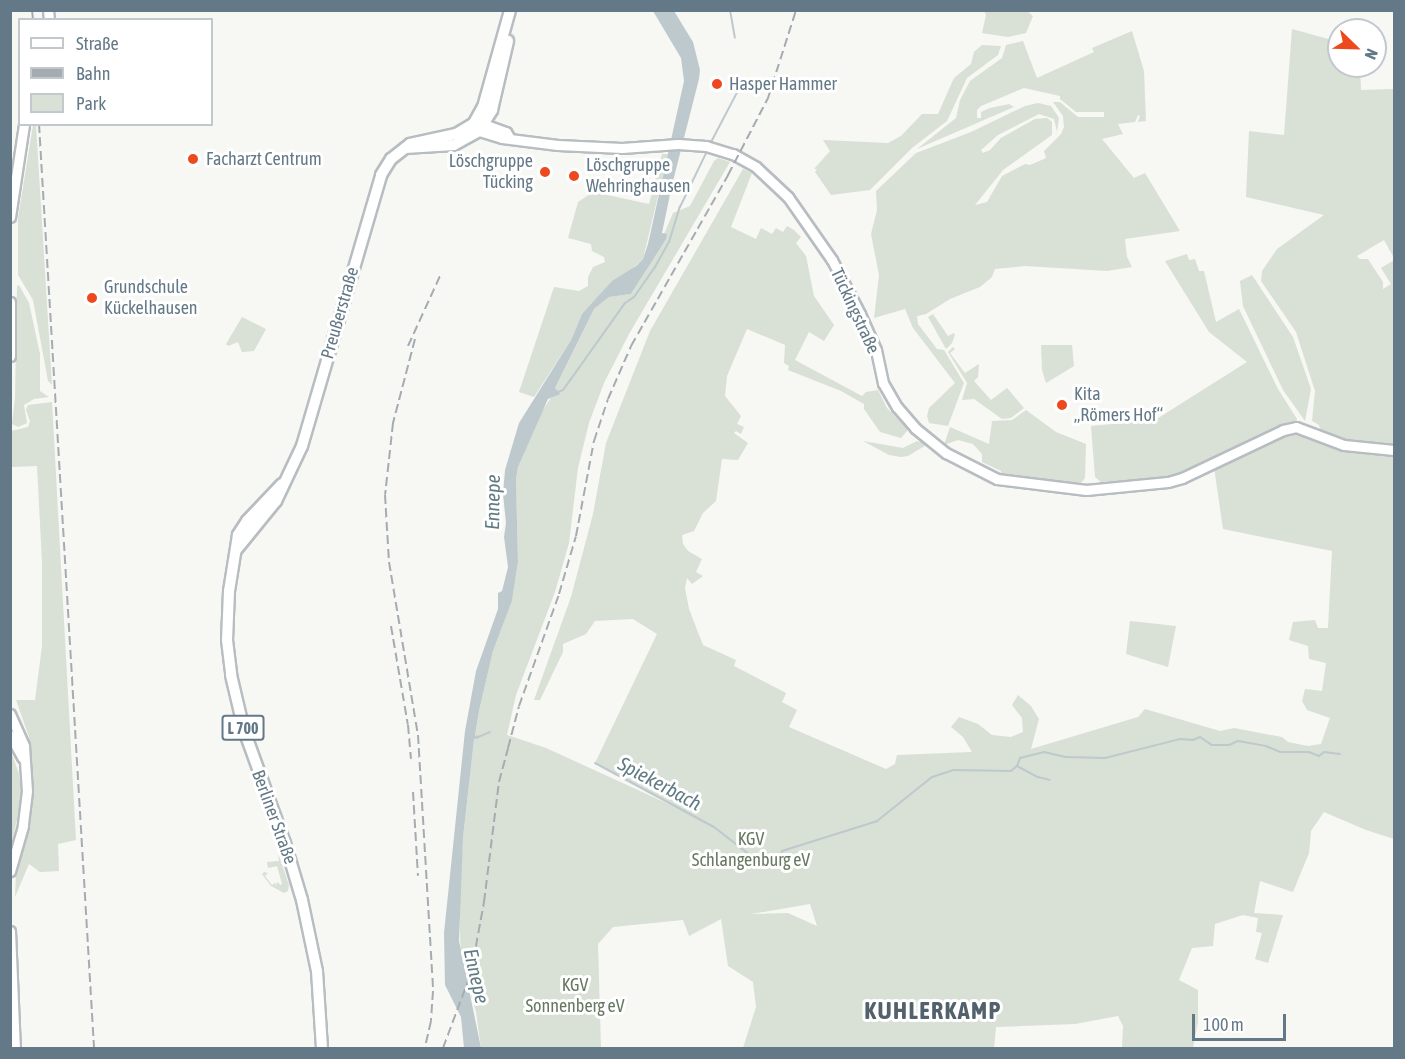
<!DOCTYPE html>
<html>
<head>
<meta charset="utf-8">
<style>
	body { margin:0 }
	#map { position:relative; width:1405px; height:1059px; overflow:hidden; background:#f7f7f4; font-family:"Asap Condensed",sans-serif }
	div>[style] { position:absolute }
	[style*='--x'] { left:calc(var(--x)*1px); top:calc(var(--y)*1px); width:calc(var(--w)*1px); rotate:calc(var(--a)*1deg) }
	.green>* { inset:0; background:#d9e0d5 }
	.water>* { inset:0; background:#bdc9cd }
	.stream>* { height:2px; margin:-1px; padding:0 1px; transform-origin:1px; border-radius:1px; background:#bdc9cd }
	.roads { filter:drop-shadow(2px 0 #b7bdc1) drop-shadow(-2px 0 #b7bdc1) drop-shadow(0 2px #b7bdc1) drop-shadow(0 -2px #b7bdc1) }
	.secondary>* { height:9px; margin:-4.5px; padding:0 4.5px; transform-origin:4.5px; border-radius:4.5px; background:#fff }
	.primary>* { height:10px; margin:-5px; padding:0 5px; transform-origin:5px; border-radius:5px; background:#fff }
	.rail>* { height:2px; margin-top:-1px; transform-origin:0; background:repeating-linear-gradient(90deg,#a5acb1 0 9px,transparent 0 13.5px) }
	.dots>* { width:16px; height:16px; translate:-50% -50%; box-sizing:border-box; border:3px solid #fff; border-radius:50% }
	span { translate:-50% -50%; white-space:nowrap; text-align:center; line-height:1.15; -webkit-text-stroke:6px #fff; paint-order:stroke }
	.shield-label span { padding:2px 4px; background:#fff; border:2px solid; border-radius:4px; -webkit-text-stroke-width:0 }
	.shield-label { font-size:16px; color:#647987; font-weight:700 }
	.poi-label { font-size:18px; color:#647987 }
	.left { translate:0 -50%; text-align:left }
	.right { translate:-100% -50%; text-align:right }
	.street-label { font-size:18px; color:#647987 }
	.park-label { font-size:18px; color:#667960 }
	.water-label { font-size:20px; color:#607b83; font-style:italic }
	.district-label { font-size:24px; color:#53616b; font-weight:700; letter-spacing:1.5px }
	.frame { position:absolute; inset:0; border:12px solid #647987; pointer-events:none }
	.legend { position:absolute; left:18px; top:18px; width:195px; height:108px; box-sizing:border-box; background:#fff; border:2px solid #c1c9cf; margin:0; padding:8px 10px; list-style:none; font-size:18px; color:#647987 }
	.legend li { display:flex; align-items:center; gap:12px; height:30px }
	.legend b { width:30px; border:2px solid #c1c9cf }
	.north { position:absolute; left:1327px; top:18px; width:60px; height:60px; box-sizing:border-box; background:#fff; border:2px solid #c1c9cf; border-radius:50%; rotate:113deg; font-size:16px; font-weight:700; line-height:24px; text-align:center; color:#647987 }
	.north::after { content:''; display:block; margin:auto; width:21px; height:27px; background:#ed481e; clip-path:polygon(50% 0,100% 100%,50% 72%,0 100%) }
	.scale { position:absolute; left:1192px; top:1014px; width:94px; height:27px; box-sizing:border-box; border:3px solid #647987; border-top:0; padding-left:8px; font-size:18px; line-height:21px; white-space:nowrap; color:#647987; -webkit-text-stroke:4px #fff; paint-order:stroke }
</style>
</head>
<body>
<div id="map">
	<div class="green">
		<div style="clip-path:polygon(984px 11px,1027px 11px,1033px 16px,1026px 33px,1008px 37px,982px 33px,986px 15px)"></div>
		<div style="clip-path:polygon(evenodd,1292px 29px,1339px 42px,1339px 66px,1360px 66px,1361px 90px,1394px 89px,1394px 258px,1384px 240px,1357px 256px,1360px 259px,1368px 259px,1383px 282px,1383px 289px,1391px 284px,1381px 268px,1394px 260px,1394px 839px,1366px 830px,1324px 812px,1311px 831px,1309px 853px,1293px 892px,1260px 881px,1254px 913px,1283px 915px,1268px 963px,1255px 959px,1262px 933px,1256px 932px,1258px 918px,1243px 915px,1215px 924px,1213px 946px,1192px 948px,1179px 980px,1198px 990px,1198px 1022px,1193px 1048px,1122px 1048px,1123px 1026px,1118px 1016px,1075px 1024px,996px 1027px,994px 1048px,743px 1048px,756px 1007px,753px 982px,728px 966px,721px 919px,689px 936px,683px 920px,613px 927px,598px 944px,601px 1048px,481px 1048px,476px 1012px,461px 962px,459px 903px,463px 838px,474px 740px,478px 738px,475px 737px,479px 711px,493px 651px,512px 601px,518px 562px,516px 479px,518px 467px,537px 419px,556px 390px,555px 388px,594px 309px,609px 297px,631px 294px,654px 257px,673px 213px,690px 206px,714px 161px,718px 158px,730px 162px,629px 334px,604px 383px,589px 423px,578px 468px,569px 543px,555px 592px,516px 695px,507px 735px,546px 748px,686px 812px,595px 763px,657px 634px,633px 619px,595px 621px,586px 634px,563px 644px,563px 652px,540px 700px,534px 700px,571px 597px,593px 514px,606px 443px,650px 331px,743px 169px,752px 173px,731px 227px,756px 239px,761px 228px,772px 234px,776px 228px,783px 232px,787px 226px,794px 230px,801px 237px,796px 243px,806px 256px,814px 296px,834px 325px,824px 341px,809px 332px,795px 360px,862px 396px,866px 392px,878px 390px,887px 408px,907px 428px,907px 431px,901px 438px,880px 432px,864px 409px,864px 404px,841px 391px,788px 370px,789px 366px,784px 363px,785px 345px,747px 329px,727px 376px,725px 396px,741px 416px,737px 424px,744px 427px,741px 434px,736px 431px,734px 433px,748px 443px,738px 460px,722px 459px,716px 501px,703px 513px,694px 531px,682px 535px,683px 544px,688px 551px,702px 559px,696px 572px,703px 576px,692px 584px,687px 578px,685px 588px,689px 609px,703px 645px,736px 660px,734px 666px,786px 693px,782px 702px,797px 710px,789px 727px,886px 769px,895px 764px,897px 755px,972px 752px,963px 737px,951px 727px,959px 717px,978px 724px,992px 735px,1011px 737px,1023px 732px,1022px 718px,1012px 705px,1018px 695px,1031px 706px,1039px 719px,1031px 749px,1138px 717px,1145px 709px,1220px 731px,1234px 728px,1282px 737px,1288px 742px,1308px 746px,1321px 744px,1330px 718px,1307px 710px,1302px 701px,1305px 689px,1322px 691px,1326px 663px,1309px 659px,1308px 646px,1289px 640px,1293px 622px,1315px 620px,1318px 628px,1328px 628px,1332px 551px,1223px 529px,1214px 467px,1173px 478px,1101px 482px,1095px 477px,1091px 426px,1155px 420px,1247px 362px,1209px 332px,1165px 261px,1187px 254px,1189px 260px,1195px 259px,1199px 271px,1204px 271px,1216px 322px,1239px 309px,1278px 389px,1297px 419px,1296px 424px,1321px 432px,1319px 425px,1312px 421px,1315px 391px,1296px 332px,1261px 281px,1262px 271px,1277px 249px,1324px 215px,1246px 197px,1249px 131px,1284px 135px,1292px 29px,810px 904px,817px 926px,788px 913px,751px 914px,810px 904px)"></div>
		<div style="clip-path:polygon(1132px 31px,1144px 71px,1146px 121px,1138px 122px,1140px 116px,1138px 115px,1135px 122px,1118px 124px,1123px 134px,1102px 139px,1134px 178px,1145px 173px,1180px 231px,1125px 239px,1127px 257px,1132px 267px,1107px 271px,1025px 266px,995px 269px,992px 277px,980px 287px,950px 299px,926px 314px,917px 316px,918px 324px,937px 349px,944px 350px,964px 383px,948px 426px,929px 423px,927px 416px,929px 408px,955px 383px,913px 328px,905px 309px,874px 318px,879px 275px,871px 234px,877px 210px,876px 191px,916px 153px,971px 132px,1025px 106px,1038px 103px,1051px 106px,1059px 118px,1057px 132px,1054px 119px,1039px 114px,998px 135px,981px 150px,983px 153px,990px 150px,1001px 138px,1035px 119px,1047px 118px,1052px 122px,1052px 135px,1003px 170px,975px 205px,987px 202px,1002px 176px,1025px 164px,1030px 165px,1046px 158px,1044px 151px,1061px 134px,1064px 127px,1063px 116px,1053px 102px,1060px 102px,1078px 117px,1104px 117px,1104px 112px,1076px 112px,1060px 99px,1060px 96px,1024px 88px,981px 106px,977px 110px,977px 118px,981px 118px,981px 112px,990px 108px,1009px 104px,1014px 107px,917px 149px,956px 118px,960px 100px,970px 81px,1002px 58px,1006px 45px,1023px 41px,1037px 78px,1094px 52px,1092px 48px)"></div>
		<div style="clip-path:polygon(982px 45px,1001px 46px,998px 55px,967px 78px,947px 121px,912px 148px,870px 190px,831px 195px,815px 172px,817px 169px,814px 169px,830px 151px,823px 140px,888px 143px,901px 136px,922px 114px,938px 114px,954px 78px,971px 64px,974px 52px)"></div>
		<div style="clip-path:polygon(33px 125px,36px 125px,52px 385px,48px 381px,33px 300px,18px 275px,18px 218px)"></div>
		<div style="clip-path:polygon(662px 154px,668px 154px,643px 259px,626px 274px,620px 276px,582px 314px,571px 340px,534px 397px,519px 392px,554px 287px,579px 291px,588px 286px,588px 277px,593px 267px,605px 262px,604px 257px,592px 251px,591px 244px,568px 238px,578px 202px,593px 192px,649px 204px)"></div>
		<div style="clip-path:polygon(1252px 275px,1293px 337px,1311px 389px,1305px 421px,1283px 390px,1243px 306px,1240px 281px)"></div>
		<div style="clip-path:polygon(19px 285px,29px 303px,40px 354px,40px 391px,49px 397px,34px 399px,24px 405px,27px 423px,18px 427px,12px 424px,15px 398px,17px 286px)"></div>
		<div style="clip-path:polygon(933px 314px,948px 336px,954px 333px,955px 335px,952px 343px,946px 349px,928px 317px)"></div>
		<div style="clip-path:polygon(242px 317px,266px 329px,254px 351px,242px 352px,238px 342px,228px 346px,226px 344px)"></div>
		<div style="clip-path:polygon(1041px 345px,1072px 345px,1074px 366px,1046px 383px,1042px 370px)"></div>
		<div style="clip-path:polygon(953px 347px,955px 349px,950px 353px,965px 373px,979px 364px,978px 377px,974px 381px,991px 400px,1007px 388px,1024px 408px,1011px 418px,1002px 419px,974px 399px,962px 400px,967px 383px,948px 352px)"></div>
		<div style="clip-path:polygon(52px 402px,76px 840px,58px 844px,59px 871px,40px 872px,29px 864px,15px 897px,16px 872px,29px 826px,33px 789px,29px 737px,16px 700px,35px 700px,42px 646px,42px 562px,37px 466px,11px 467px,11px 431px,28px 427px,30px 421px,26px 410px,28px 405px)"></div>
		<div style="clip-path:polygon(1026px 410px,1056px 432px,1086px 444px,1085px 478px,1081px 483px,1008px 477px,1001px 474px,1001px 471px,982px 462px,982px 454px,973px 444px,958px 440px,944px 445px,950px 427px,989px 444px,992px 421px,1012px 420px)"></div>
		<div style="clip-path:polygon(863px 441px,903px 448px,917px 441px,928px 444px,908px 456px,901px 457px,889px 455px)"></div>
		<div style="clip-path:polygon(1130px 621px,1176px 626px,1168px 667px,1126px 654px)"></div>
		<div style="clip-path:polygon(11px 751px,20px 777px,22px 798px,11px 846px)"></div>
		<div style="clip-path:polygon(278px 853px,289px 885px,288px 891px,284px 893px,271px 886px,262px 874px,264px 872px,268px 873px,265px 876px,272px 885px,276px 882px,275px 886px,278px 882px,280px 885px,282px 884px,277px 866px,268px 868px,267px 862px,279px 861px)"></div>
	</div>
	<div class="water">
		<div style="clip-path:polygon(653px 11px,674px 11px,693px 42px,700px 70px,699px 79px,672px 185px,662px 233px,667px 234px,666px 239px,631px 294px,609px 297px,594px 309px,555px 388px,560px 394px,548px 399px,518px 467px,516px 479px,518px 562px,512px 601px,493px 651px,479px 711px,475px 736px,478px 735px,474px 740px,463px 838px,459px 941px,481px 1048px,464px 1048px,461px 1017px,445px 985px,444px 933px,465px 731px,476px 671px,498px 609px,498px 593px,502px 591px,508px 567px,504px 537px,506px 523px,503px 494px,505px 470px,519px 423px,571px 340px,582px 314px,612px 281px,636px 266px,643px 259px,648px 244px,684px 81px,681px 58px)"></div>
	</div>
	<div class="stream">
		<div style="--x:730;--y:10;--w:28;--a:80"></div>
		<div style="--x:710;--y:144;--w:69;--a:-62.3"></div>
		<div style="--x:556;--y:393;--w:8;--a:-23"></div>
		<div style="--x:563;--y:390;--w:14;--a:-54"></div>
		<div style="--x:571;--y:379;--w:93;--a:-54.6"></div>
		<div style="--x:625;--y:303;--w:11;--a:-34"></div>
		<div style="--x:634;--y:297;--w:37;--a:-55"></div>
		<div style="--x:655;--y:267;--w:29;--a:-61"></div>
		<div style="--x:669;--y:242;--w:37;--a:-73"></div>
		<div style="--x:680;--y:207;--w:64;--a:-64.2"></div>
		<div style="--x:476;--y:738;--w:15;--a:-23"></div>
		<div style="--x:595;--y:763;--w:135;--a:28.3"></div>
		<div style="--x:714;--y:827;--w:57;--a:37.9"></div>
		<div style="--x:759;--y:862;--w:17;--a:7"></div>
		<div style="--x:776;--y:864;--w:14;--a:-65"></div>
		<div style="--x:782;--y:851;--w:100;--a:-17.5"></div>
		<div style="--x:877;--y:821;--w:70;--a:-38.7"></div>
		<div style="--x:932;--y:777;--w:23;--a:-18"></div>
		<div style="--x:954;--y:770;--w:57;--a:1"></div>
		<div style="--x:1011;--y:771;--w:8;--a:-40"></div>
		<div style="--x:1017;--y:766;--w:9;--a:-69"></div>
		<div style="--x:1020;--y:758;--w:25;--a:-14"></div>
		<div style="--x:1044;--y:752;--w:22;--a:13"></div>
		<div style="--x:1065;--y:757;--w:40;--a:1.4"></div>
		<div style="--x:1105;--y:758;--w:77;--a:-14.2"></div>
		<div style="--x:1180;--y:739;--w:13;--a:4"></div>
		<div style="--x:1193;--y:740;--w:8;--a:-23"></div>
		<div style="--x:1200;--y:737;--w:14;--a:34"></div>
		<div style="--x:1212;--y:745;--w:17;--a:0"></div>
		<div style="--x:1229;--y:745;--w:10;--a:-24"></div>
		<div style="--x:1238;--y:741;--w:28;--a:10"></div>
		<div style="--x:1266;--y:746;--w:15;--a:23"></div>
		<div style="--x:1280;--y:752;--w:29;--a:0"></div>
		<div style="--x:1309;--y:752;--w:11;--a:22"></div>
		<div style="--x:1319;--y:756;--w:6;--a:-39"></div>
		<div style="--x:1324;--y:752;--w:16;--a:7"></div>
		<div style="--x:1017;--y:766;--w:24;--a:28"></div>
		<div style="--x:1038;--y:777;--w:12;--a:14"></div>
	</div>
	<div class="roads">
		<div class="secondary">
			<div style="--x:48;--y:10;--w:10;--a:84"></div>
			<div style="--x:478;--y:122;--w:30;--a:20"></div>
			<div style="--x:506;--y:132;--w:6;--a:59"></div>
			<div style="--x:477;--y:126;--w:5;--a:68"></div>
			<div style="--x:479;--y:131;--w:24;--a:17"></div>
			<div style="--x:502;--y:138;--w:56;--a:7.1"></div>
			<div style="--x:558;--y:145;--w:64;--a:2.7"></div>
			<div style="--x:622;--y:148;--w:56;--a:-4.1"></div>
			<div style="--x:678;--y:144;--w:28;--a:4"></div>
			<div style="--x:706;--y:146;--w:28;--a:17"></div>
			<div style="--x:733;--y:154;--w:26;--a:29"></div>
			<div style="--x:756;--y:167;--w:44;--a:43.2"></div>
			<div style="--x:788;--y:197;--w:77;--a:55.1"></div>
			<div style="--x:832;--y:260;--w:61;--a:62.6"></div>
			<div style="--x:860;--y:314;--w:39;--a:66"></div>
			<div style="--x:876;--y:350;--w:34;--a:78"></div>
			<div style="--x:883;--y:383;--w:28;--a:60"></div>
			<div style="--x:897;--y:407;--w:28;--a:49"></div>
			<div style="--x:915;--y:428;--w:40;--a:39"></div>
			<div style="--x:946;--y:453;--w:57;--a:27"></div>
			<div style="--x:997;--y:479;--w:90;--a:7"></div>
			<div style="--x:1086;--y:490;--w:82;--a:-5.6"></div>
			<div style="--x:1168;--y:482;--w:15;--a:-16"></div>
			<div style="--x:1182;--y:478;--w:112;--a:-25.4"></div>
			<div style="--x:1283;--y:430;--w:13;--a:-13"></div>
			<div style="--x:1296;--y:427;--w:51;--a:20.6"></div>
			<div style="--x:1344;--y:445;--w:50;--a:5.7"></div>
			<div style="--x:10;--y:217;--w:94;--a:-81.4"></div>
			<div style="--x:10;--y:302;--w:54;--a:90"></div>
			<div style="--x:10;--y:714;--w:35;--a:66"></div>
			<div style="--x:24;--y:746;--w:45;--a:86.2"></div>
			<div style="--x:27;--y:791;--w:35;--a:97"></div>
			<div style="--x:23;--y:826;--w:47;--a:106.1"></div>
			<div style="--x:10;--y:735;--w:26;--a:61"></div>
			<div style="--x:10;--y:931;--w:117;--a:87.6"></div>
		</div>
		<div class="primary">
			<div style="--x:405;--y:148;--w:49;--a:-3.5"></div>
			<div style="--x:454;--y:145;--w:29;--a:-29"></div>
			<div style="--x:479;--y:131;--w:25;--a:-58"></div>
			<div style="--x:492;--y:110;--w:71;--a:-76.9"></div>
			<div style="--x:282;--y:484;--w:51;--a:133.4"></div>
			<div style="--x:247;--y:521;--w:17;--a:123"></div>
			<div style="--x:238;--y:535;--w:57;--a:99.1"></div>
			<div style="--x:229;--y:591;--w:49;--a:92.3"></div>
			<div style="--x:227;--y:640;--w:35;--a:83"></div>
			<div style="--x:231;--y:675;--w:57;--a:76.7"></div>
			<div style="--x:244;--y:730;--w:120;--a:70.1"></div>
			<div style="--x:285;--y:843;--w:59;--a:73.4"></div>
			<div style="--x:302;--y:900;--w:73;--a:78.1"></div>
			<div style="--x:317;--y:971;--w:77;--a:86.3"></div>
			<div style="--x:236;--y:550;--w:63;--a:-50.8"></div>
			<div style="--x:276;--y:501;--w:61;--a:-64.7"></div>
			<div style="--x:302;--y:446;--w:282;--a:-73.7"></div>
			<div style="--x:381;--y:175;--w:19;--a:-58"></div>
			<div style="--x:391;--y:159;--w:24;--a:-38"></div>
			<div style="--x:410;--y:144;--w:47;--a:-12.3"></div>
			<div style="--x:456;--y:134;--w:21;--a:-31"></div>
			<div style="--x:474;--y:123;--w:18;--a:-61"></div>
			<div style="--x:483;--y:107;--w:101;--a:-74.4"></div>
		</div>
	</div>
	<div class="rail">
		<div style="--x:32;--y:10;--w:10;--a:84"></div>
		<div style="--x:39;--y:124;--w:926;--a:86.59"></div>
		<div style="--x:415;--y:339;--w:87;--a:104.7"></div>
		<div style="--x:393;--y:423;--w:72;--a:96.3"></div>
		<div style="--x:385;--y:495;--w:67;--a:86.6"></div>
		<div style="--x:389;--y:562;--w:175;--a:80.5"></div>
		<div style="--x:418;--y:735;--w:256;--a:86.6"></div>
		<div style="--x:433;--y:991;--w:30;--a:94"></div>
		<div style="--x:431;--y:1021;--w:28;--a:103"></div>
		<div style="--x:408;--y:346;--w:79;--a:-65.4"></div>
		<div style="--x:391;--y:626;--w:100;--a:80.3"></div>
		<div style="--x:408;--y:725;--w:34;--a:85"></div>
		<div style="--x:413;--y:792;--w:84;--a:86.6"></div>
		<div style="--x:443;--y:1048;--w:80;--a:-69.5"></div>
		<div style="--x:471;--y:973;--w:72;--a:-79.6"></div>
		<div style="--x:484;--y:902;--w:121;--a:-82.9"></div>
		<div style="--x:499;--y:782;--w:35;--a:-75"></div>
		<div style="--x:508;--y:748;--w:43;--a:-75.3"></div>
		<div style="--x:519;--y:706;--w:119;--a:-70.3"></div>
		<div style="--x:559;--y:594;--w:60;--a:-73.7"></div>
		<div style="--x:576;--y:536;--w:97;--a:-79.3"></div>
		<div style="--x:594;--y:441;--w:44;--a:-71.6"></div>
		<div style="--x:608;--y:399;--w:58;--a:-66.5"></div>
		<div style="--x:631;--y:346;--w:197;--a:-60.4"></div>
		<div style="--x:728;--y:175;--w:87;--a:-62.5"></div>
		<div style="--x:768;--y:98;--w:92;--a:-72.3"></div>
	</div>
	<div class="dots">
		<div style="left:717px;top:84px;background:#ed481e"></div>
		<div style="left:193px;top:159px;background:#ed481e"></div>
		<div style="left:545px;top:172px;background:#ed481e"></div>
		<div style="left:574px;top:176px;background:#ed481e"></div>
		<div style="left:92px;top:298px;background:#ed481e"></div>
		<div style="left:1062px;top:405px;background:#ed481e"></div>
	</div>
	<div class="shield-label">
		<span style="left:243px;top:728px">L 700</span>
	</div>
	<div class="poi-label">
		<span class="left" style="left:729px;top:84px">Hasper Hammer</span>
		<span class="left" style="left:206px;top:159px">Facharzt Centrum</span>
		<span class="right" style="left:533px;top:172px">Löschgruppe<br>Tücking</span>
		<span class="left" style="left:586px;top:176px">Löschgruppe<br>Wehringhausen</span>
		<span class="left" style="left:104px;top:298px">Grundschule<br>Kückelhausen</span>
		<span class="left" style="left:1074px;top:405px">Kita<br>„Römers Hof“</span>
	</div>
	<div class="street-label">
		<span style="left:855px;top:311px;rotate:65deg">Tückingstraße</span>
		<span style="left:340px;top:313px;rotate:-74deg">Preußerstraße</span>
		<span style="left:274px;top:817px;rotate:70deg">Berliner Straße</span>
	</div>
	<div class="park-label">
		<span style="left:751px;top:850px">KGV<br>Schlangenburg eV</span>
		<span style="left:575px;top:996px">KGV<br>Sonnenberg eV</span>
	</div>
	<div class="water-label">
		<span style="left:492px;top:502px;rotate:-89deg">Ennepe</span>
		<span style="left:660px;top:783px;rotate:28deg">Spiekerbach</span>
		<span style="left:477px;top:976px;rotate:77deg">Ennepe</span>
	</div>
	<div class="district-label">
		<span style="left:933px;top:1011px">KUHLERKAMP</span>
	</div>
	<div class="frame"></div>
	<ul class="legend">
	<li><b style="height:8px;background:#fff"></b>Straße</li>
	<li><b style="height:8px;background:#a5acb1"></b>Bahn</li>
	<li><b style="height:16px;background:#d9e0d5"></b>Park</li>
	</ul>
	<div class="north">N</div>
	<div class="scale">100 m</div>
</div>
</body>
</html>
